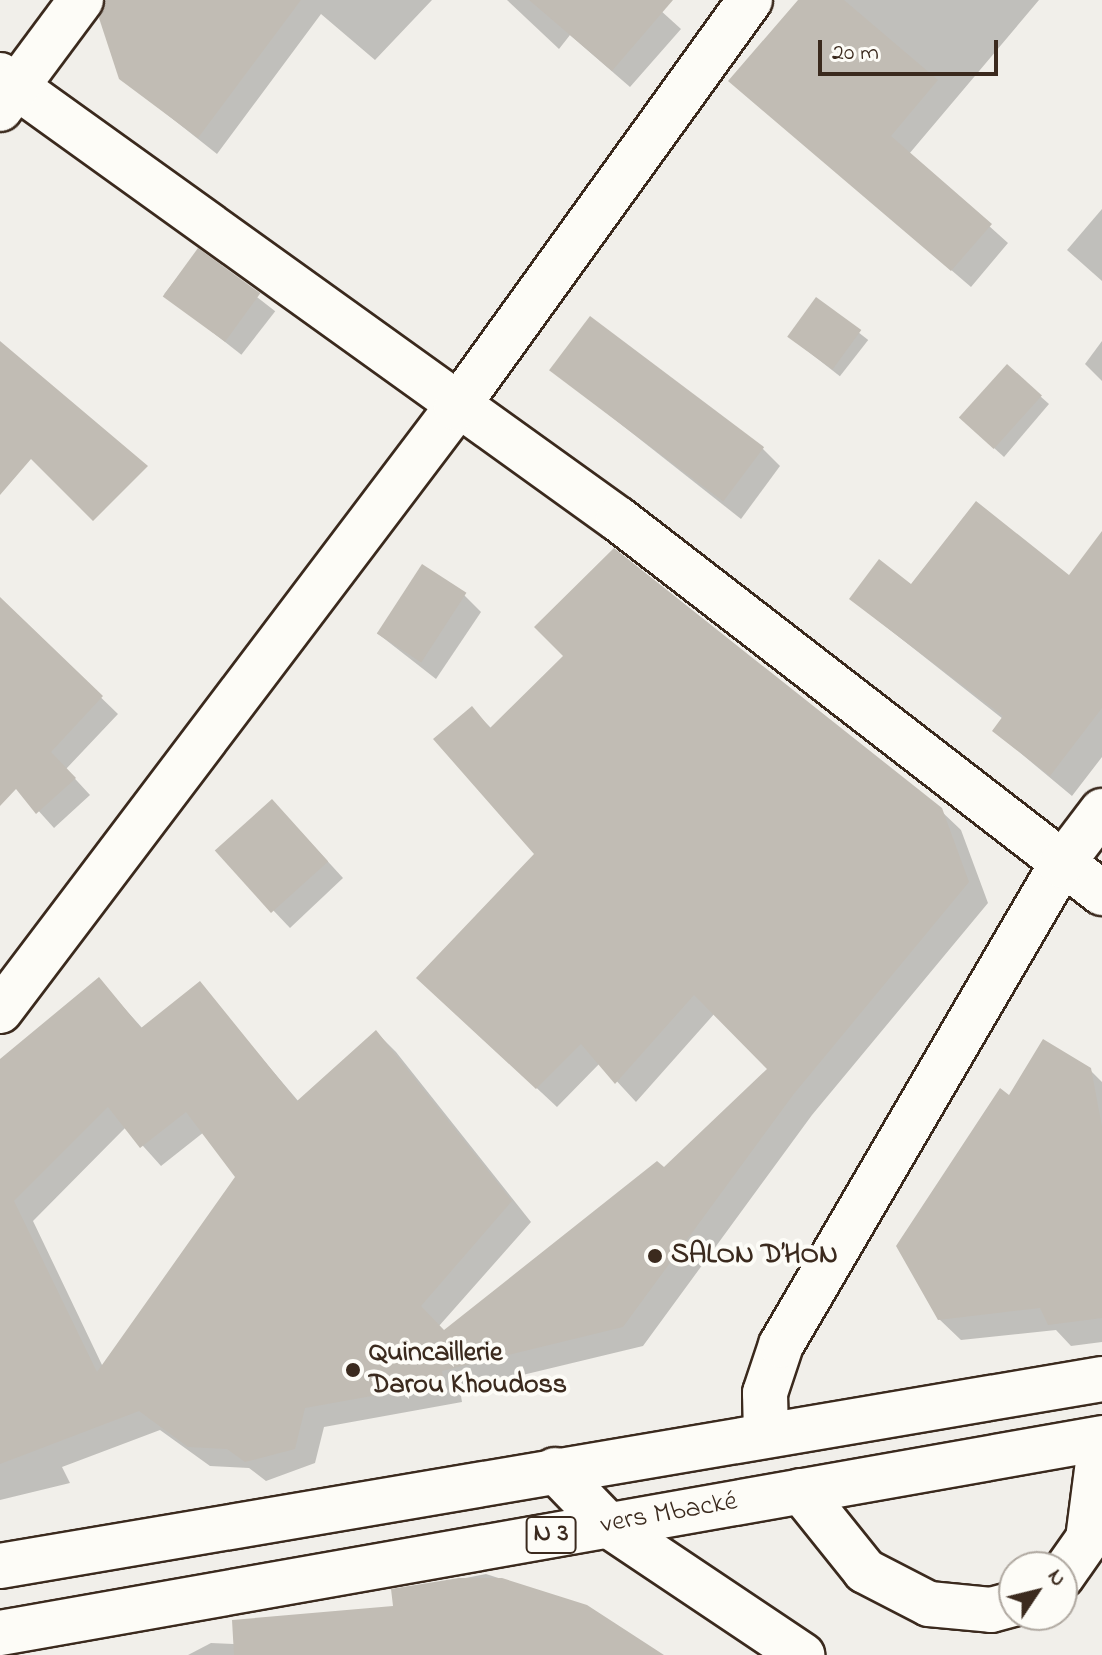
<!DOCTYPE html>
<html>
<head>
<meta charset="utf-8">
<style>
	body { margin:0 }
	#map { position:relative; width:1102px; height:1655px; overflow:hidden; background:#f1efea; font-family:"Indie Flower",sans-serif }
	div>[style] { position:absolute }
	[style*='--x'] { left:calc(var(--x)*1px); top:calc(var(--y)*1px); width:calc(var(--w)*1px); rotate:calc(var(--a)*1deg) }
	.shadow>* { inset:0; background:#0003; transform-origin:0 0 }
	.building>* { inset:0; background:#c1bcb4; transform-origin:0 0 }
	.roads { filter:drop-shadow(2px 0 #3b2a1e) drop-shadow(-2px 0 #3b2a1e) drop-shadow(0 2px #3b2a1e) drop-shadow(0 -2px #3b2a1e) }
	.minor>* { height:44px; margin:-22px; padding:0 22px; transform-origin:22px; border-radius:22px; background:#fdfcf7 }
	.major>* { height:44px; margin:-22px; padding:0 22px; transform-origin:22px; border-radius:22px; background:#fdfcf7 }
	.dots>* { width:22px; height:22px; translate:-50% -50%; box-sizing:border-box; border:4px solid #fdfcf7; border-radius:50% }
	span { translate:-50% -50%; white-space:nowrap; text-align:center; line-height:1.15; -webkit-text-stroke:8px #fdfcf7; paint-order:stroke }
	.shield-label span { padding:2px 6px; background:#fdfcf7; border:2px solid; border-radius:6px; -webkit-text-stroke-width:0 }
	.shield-label { font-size:26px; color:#3b2a1e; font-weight:700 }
	.poi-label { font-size:28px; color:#3b2a1e; font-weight:700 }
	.left { translate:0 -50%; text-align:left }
	.street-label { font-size:28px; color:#3b2a1e }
	.north { position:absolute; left:998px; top:1551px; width:80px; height:80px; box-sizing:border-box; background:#fdfcf7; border:2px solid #afa8a0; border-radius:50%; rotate:55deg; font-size:22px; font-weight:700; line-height:32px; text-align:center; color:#3b2a1e }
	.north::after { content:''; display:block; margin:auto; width:28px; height:36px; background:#3b2a1e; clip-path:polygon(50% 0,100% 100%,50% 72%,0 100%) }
	.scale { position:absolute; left:818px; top:40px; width:180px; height:36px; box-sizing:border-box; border:4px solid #3b2a1e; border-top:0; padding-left:10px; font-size:24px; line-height:28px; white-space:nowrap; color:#3b2a1e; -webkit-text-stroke:6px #fdfcf7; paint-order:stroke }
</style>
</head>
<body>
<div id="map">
	<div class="shadow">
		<div style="clip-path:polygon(107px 0,432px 0,375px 60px,321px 14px,217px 154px,121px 78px)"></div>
		<div style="clip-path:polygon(507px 0,649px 0,681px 29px,630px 87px,570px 35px,559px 49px)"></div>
		<div style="clip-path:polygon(800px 0,1039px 0,909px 154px,1008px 243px,971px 287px,731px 81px)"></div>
		<div style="clip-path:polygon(1102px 209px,1102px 281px,1067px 250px)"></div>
		<div style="left:198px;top:251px;width:98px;height:55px;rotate:38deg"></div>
		<div style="left:817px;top:300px;width:65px;height:46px;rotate:38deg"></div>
		<div style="clip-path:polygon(1102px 341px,1102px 381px,1085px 364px)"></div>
		<div style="clip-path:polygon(551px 369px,763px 449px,780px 466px,741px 519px)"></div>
		<div style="clip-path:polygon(1040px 396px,1049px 404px,1004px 457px,971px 427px)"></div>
		<div style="clip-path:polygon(1102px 534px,1102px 757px,1072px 796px,994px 731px,1003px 719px,851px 599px,911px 587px,1069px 578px)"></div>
		<div style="clip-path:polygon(464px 595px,481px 612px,436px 679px,377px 633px)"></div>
		<div style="clip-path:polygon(0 600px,118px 714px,66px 769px,90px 795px,54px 828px,0 768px)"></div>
		<div style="clip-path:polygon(evenodd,472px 709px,492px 729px,940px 810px,961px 830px,988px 903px,812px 1115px,643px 1346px,460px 1390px,462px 1402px,324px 1427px,315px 1463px,266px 1481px,249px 1468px,210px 1466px,160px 1430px,62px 1467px,70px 1483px,0 1500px,0 1084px,99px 980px,143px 1029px,199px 984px,299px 1102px,376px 1032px,396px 1052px,531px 1222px,439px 1326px,444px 1332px,664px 1170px,770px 1069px,715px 1013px,636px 1102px,600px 1063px,557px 1107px,439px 997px,536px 854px,472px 709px,126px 1127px,161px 1166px,204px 1132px,238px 1177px,103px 1367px,33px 1221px,126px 1127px)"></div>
		<div style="clip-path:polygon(289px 819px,343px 878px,290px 928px,218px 852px)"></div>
		<div style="clip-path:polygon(1090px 1070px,1102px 1082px,1102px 1342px,1071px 1346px,1056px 1330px,961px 1340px,939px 1319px,1010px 1098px)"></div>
		<div style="clip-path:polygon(486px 1574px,586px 1606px,661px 1655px,553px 1655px,455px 1580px)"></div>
		<div style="clip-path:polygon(211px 1643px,304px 1647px,312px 1655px,188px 1655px)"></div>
	</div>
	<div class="building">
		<div style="clip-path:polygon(106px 0,301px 0,198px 138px,119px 79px,99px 18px)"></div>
		<div style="clip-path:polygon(529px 0,673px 0,612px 71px)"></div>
		<div style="clip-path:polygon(798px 0,844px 0,938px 80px,891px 136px,992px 224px,951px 271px,728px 81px)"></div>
		<div style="left:198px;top:248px;width:77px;height:60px;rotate:36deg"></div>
		<div style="left:816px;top:297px;width:56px;height:49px;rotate:36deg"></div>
		<div style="left:590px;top:316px;width:218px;height:68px;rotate:37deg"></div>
		<div style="clip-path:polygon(0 341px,148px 466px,93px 521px,31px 459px,0 495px)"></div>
		<div style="left:1007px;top:364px;width:47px;height:72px;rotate:42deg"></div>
		<div style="clip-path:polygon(976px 501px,1069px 575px,1102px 531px,1102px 708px,1050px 776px,992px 731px,1003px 716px,849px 599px,879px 559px,911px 584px)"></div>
		<div style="clip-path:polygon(evenodd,614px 548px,942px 808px,969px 882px,793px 1095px,623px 1327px,442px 1371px,444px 1383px,305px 1408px,295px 1449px,245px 1462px,227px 1449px,188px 1447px,139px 1411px,0 1464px,0 1059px,99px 977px,141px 1028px,200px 981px,297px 1101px,376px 1030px,512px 1201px,421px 1306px,444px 1330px,657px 1161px,664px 1167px,767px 1069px,694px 995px,615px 1084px,581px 1044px,536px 1089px,416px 978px,534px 854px,433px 739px,472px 706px,490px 728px,563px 656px,534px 627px,614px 548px,108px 1107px,140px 1148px,186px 1112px,235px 1177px,97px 1372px,14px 1201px,108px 1107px)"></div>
		<div style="left:422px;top:564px;width:53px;height:83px;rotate:33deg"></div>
		<div style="clip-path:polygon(0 597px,103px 696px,51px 752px,76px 778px,36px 814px,16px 789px,0 806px)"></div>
		<div style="left:272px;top:799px;width:84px;height:77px;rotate:48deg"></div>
		<div style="clip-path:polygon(1043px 1039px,1091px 1068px,1102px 1127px,1102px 1318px,1048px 1325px,1040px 1308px,938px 1320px,896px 1246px,1000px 1088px,1009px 1095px)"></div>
		<div style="clip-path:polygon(459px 1578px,502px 1578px,587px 1605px,664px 1655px,234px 1655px,232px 1620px,393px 1606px,391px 1589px)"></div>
	</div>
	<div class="roads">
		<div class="minor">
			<div style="--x:0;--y:75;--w:761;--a:35.7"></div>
			<div style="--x:618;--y:519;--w:612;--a:37.69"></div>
			<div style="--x:0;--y:109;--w:136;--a:-53.4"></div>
			<div style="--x:0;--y:1011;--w:756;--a:-52.9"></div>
			<div style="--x:456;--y:408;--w:503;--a:-54.22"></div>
			<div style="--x:766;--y:1434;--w:41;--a:-91.4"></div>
			<div style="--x:765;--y:1393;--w:51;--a:-71.6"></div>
			<div style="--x:781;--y:1345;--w:556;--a:-59.74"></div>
			<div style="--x:1061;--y:865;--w:68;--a:-52.8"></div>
			<div style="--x:555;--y:1470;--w:76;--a:46.1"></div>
			<div style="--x:608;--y:1525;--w:234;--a:33.8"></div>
			<div style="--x:801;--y:1491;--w:102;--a:51.3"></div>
			<div style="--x:865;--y:1571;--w:72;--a:27.3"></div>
			<div style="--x:929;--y:1604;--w:62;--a:5.5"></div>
			<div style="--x:991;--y:1610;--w:24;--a:-15"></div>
			<div style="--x:1062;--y:1576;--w:45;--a:-54.9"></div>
			<div style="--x:1088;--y:1539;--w:101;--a:-82.6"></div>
		</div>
		<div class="major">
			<div style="--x:0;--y:1566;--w:1118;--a:-9.63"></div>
			<div style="--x:0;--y:1633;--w:1119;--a:-10.03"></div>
		</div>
	</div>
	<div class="dots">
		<div style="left:655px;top:1256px;background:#3b2a1e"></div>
		<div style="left:353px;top:1370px;background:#3b2a1e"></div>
	</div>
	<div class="shield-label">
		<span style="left:551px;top:1535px">N 3</span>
	</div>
	<div class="poi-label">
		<span class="left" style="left:671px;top:1256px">SALON D’HON</span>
		<span class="left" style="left:369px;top:1370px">Quincaillerie<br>Darou Khoudoss</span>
	</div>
	<div class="street-label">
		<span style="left:669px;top:1514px;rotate:-10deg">vers Mbacké</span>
	</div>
	<div class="north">N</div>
	<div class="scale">20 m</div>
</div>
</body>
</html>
